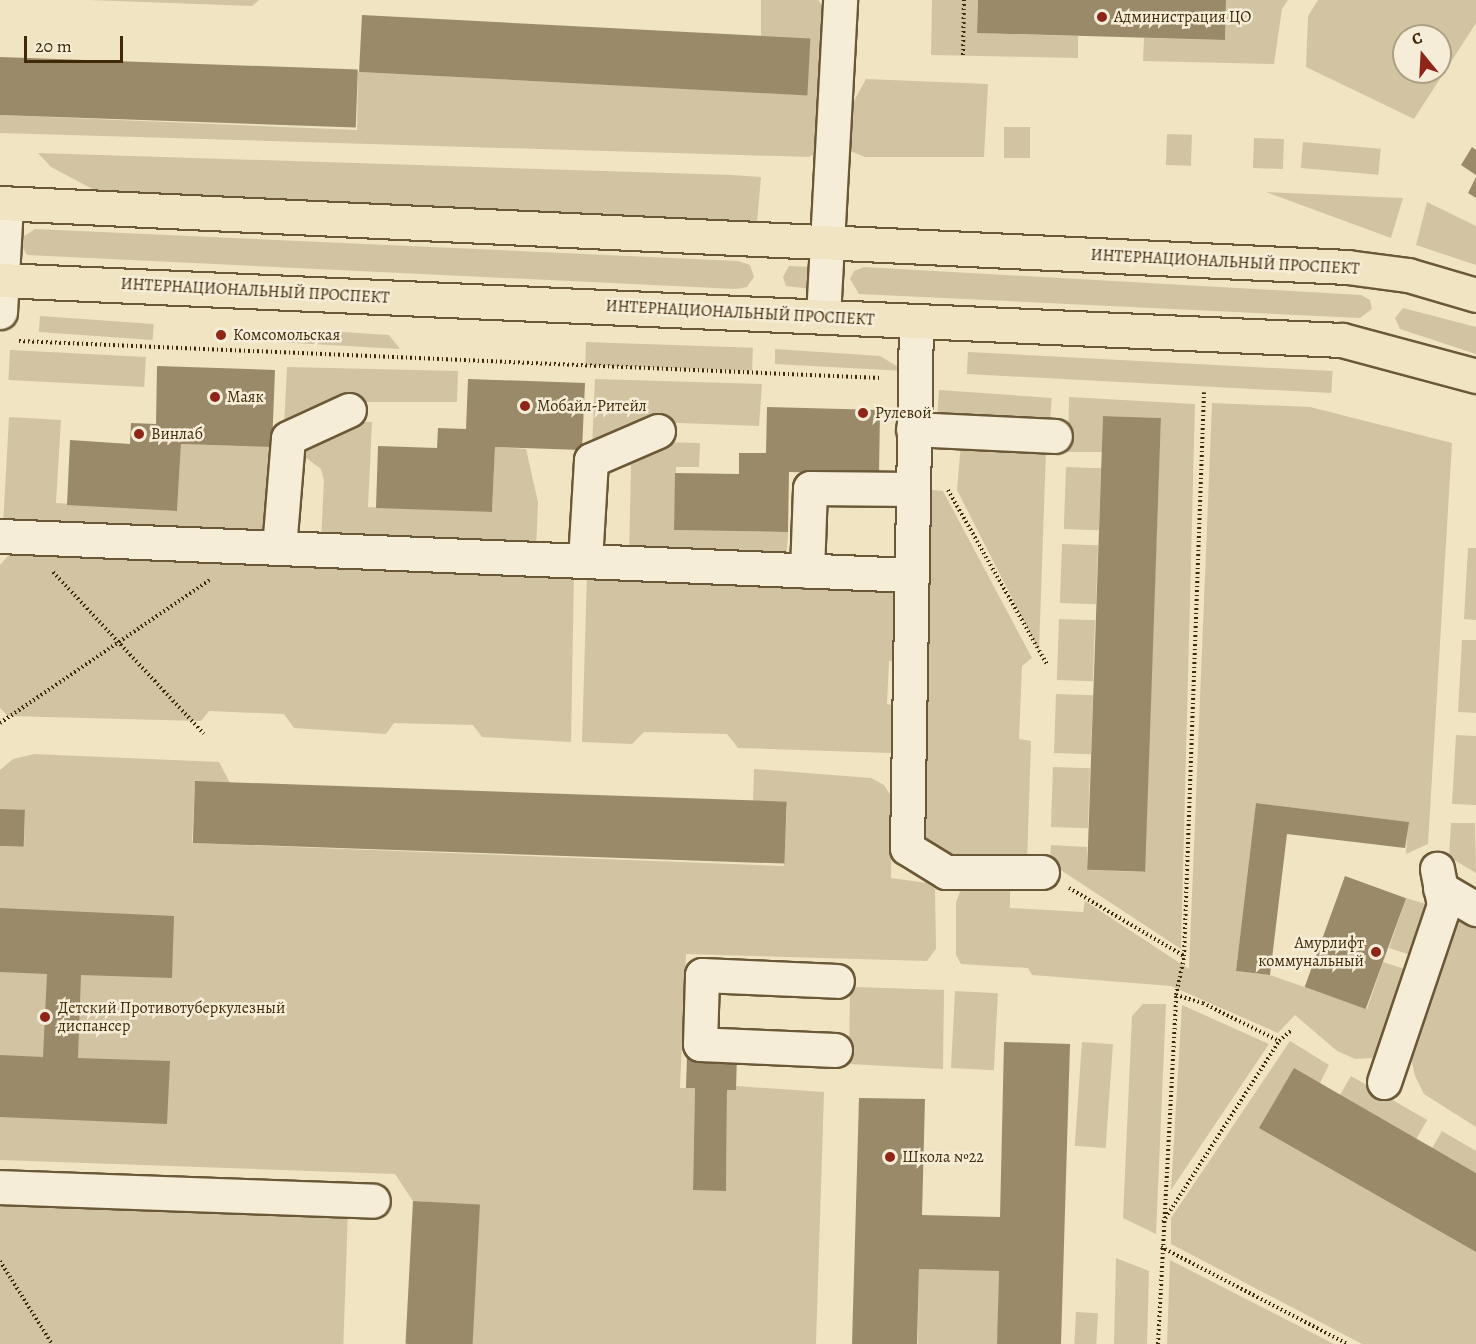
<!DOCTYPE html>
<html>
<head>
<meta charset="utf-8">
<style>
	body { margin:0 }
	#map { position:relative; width:1476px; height:1344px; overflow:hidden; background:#f0e4c3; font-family:Alegreya,serif }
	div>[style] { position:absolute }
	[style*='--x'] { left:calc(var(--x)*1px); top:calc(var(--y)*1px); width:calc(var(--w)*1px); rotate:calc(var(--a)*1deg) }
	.green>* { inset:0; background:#d2c4a3; transform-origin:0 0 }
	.building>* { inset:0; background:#9b8a69; transform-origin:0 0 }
	.path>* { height:4px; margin-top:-2px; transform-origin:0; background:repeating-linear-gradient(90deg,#3f2907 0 1.5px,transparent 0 4.5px) }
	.roads { filter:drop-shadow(2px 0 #6b5836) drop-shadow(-2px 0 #6b5836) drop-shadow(0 2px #6b5836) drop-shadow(0 -2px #6b5836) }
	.minor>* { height:33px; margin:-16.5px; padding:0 16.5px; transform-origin:16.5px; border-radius:16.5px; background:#f5edd8 }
	.major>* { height:33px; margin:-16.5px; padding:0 16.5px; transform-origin:16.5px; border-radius:16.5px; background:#f0e4c3 }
	.dots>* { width:16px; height:16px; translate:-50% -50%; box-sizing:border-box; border:3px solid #f5edd8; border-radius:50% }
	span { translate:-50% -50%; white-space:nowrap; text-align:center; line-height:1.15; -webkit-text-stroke:5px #f5edd8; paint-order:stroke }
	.poi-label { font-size:16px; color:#3f2907 }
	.left { translate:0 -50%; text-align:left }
	.right { translate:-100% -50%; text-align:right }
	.street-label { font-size:16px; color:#3f2907 }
	.north { position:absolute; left:1392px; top:24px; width:60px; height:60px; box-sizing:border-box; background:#f5edd8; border:2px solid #ac9f84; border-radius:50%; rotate:342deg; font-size:16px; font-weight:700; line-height:24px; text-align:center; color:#3f2907 }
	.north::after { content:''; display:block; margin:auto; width:21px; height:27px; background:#8f2418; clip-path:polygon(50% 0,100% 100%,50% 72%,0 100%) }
	.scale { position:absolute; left:24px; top:36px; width:99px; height:27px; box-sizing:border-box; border:3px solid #3f2907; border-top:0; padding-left:8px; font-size:18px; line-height:21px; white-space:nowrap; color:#3f2907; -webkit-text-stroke:4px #f5edd8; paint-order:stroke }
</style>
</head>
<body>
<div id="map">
	<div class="green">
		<div style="clip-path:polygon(89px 0,259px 0,252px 6px)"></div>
		<div style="clip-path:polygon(761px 0,818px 0,831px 16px,824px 147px,809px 157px,0 133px,0 115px,357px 130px,358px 72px,806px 95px,761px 35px)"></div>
		<div style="clip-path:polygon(932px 0,978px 0,977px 33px,1078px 36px,1078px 58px,931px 55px)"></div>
		<div style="clip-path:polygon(1226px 0,1288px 0,1282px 9px,1274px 64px,1143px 61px,1144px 38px,1225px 40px)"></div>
		<div style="clip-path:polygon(evenodd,1318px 0,1476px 0,1476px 23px,1414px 119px,1306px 67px,1308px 16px,1318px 0,1404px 36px,1440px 36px,1440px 72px,1404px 72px,1404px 36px)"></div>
		<div style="clip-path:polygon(866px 79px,988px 84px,984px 157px,865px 157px,850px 151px,850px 108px)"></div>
		<div style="left:1004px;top:127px;width:26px;height:31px"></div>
		<div style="left:1167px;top:134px;width:25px;height:31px;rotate:2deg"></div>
		<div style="left:1254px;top:138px;width:30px;height:30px;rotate:2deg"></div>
		<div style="left:1303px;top:142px;width:78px;height:26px;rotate:5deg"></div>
		<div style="clip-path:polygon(38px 153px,732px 175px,761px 177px,757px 223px,100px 193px,51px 167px)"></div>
		<div style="clip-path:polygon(1266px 192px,1403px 198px,1391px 238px)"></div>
		<div style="clip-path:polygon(1427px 202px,1476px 226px,1476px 265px,1416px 245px)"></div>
		<div style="clip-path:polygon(35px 229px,738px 261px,750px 265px,754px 277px,747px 287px,736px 289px,27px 255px,22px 246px,23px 237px)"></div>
		<div style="clip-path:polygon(789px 266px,812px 267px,811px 289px,786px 286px,783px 277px)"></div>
		<div style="clip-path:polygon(864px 267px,1361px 295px,1370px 300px,1372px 309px,1360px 318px,859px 294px,850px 279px,854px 271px)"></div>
		<div style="clip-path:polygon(1403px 308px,1476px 327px,1476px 354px,1400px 329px,1395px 318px)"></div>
		<div style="left:40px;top:316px;width:114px;height:16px;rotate:4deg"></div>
		<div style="clip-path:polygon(295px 329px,389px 335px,400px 349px,276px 342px)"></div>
		<div style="left:586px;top:342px;width:167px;height:23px;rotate:2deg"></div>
		<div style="clip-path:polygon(775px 349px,880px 356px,905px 371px,775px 364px)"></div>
		<div style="left:10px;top:350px;width:136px;height:30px;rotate:3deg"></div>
		<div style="left:968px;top:352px;width:365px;height:22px;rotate:3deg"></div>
		<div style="clip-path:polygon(287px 367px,458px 371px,457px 402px,344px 402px,284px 426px)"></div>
		<div style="clip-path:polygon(595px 379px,762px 384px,759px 426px,654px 422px,592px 448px)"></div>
		<div style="left:939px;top:390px;width:113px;height:22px;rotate:4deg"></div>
		<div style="clip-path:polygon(1069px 397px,1195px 404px,1181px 949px,1050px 863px,1051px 845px,1087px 847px,1087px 870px,1144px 872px,1161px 418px,1103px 416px,1102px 452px,1068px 452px)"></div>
		<div style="clip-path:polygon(1212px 403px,1310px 407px,1452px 443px,1428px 844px,1406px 854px,1408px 822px,1257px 803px,1236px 971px,1270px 975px,1367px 1009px,1383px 962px,1414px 972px,1380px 1055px,1373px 1058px,1355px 1059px,1337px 1051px,1295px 1015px,1278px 1033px,1171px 986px,1032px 975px,1028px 968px,961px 964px,956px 955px,956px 902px,962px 887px,1010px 881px,1010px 908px,1083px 912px,1085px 901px,1189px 969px)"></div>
		<div style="clip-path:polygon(9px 417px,61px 420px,56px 503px,177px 511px,181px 444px,272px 447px,268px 539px,3px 526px)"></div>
		<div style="clip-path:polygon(350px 422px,372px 422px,368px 507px,492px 512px,495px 447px,526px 449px,538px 502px,536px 551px,321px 541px,324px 480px,321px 469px,305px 457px,301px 444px)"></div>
		<div style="clip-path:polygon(655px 442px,700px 443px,699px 467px,676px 467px,674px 530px,788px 532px,786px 562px,629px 556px,631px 466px,619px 457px)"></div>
		<div style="clip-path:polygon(961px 443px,1046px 450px,1039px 651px,957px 490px)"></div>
		<div style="left:1066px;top:467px;width:35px;height:62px;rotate:2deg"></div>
		<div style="clip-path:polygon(921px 489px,943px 491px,1032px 658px,1022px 666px,1019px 739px,1031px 741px,1027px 864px,934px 857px,920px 841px)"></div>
		<div style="left:1062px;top:544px;width:36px;height:59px;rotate:2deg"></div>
		<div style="clip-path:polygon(15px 548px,574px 572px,571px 742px,482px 737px,473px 725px,394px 723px,386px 734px,294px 728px,284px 714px,209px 711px,201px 721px,8px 716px,0 708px,0 565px)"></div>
		<div style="clip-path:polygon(1468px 548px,1476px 548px,1476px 620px,1464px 619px)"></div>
		<div style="clip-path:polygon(587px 574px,898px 586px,898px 661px,889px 661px,887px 704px,895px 706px,891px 753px,738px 748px,727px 734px,644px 732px,632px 744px,582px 742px)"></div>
		<div style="left:1059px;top:619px;width:36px;height:61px;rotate:2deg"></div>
		<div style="clip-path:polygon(1462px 640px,1476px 640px,1476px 713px,1458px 712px)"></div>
		<div style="left:1056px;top:694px;width:37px;height:59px;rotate:2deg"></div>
		<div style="clip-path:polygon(1456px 735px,1476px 736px,1476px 805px,1452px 804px)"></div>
		<div style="clip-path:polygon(34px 754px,219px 762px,230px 783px,195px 782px,192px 843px,784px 866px,787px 806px,753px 805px,754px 769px,871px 778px,884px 785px,892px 798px,891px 878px,927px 883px,935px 889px,936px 949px,927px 961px,686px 954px,680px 1088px,695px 1088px,693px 1190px,726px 1190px,727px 1090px,736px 1090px,736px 1086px,824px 1092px,816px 1344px,472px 1344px,479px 1205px,413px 1201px,395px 1174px,0 1160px,0 846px,24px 847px,25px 810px,0 809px,0 770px,13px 759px)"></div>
		<div style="left:1053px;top:767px;width:37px;height:60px;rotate:2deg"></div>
		<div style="clip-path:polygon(1451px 823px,1475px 823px,1476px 873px,1449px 857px)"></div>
		<div style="clip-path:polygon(1406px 898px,1426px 904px,1434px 912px,1420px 958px,1389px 948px)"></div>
		<div style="clip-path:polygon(1455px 901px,1476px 913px,1476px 1127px,1424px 1094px,1415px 1076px,1410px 1053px)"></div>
		<div style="clip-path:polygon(857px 987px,944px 990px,943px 1069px,849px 1064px,850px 990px)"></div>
		<div style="left:955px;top:991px;width:43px;height:77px;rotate:3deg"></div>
		<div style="clip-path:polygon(1143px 1004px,1166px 1004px,1156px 1234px,1123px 1218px,1132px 1016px)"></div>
		<div style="clip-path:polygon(1182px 1005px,1269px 1044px,1171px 1190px)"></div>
		<div style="clip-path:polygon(1290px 1041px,1329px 1065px,1320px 1083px,1260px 1128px,1476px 1252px,1476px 1344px,1362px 1344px,1171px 1244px,1171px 1218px)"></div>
		<div style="left:1082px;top:1042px;width:31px;height:104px;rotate:4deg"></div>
		<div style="left:1351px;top:1076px;width:88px;height:22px;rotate:30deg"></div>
		<div style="clip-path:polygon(1442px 1131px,1476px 1151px,1476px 1173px,1432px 1148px)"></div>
		<div style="left:0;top:1205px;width:348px;height:139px;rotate:2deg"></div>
		<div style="clip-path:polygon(1116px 1258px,1149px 1271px,1147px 1344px,1114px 1344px)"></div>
		<div style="clip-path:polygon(1170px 1260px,1334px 1344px,1167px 1344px)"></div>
		<div style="left:919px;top:1269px;width:80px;height:75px;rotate:1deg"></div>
		<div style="left:1076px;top:1312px;width:22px;height:32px;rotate:3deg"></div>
	</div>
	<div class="building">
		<div style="clip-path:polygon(978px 0,1226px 0,1225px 40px,977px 33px)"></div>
		<div style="left:362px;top:15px;width:449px;height:57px;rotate:3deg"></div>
		<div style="left:0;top:57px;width:358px;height:58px;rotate:2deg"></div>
		<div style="clip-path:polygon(1472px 147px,1476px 150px,1476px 175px,1461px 165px)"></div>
		<div style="clip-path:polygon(1476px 177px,1476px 198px,1468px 193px)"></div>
		<div style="clip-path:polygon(157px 366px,275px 370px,272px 447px,181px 444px,177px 511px,67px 505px,70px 440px,130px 444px,131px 423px,156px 424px)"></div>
		<div style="clip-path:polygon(468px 379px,585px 383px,582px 450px,495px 447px,492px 512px,376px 508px,378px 446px,437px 448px,438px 428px,466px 429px)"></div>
		<div style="clip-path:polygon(767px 407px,880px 410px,879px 474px,789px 472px,788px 532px,674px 530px,675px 473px,739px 474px,739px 453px,766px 453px)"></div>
		<div style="left:1103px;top:416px;width:58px;height:454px;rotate:2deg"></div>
		<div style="left:195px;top:781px;width:592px;height:62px;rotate:2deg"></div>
		<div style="clip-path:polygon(1256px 803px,1409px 822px,1405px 848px,1287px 834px,1270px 975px,1236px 971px)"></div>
		<div style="left:0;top:809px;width:25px;height:37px;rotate:2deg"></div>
		<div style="left:1345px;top:876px;width:65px;height:118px;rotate:20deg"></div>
		<div style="clip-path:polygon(0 908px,174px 916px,172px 978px,81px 975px,78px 1058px,170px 1061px,167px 1124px,0 1117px,0 1055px,43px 1057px,47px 974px,0 972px)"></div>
		<div style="clip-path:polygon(1004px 1042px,1070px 1044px,1061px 1344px,997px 1344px,999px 1271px,919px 1269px,917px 1344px,852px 1344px,859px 1098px,925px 1099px,922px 1215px,1000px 1217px)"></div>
		<div style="clip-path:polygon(687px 1054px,737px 1055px,736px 1090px,727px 1090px,726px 1191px,693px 1190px,695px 1088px,686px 1088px)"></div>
		<div style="clip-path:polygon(1294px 1068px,1476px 1173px,1476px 1252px,1259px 1128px)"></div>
		<div style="left:413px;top:1201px;width:67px;height:143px;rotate:3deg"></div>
	</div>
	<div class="path">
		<div style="--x:963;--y:55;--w:55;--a:-89"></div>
		<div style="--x:19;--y:341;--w:863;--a:2.46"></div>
		<div style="--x:948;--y:490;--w:200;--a:60.4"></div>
		<div style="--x:53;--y:572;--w:221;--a:47"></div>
		<div style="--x:0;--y:723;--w:254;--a:-34.3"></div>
		<div style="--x:1069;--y:888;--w:134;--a:30.6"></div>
		<div style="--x:1184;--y:956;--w:564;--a:-87.97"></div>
		<div style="--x:1176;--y:995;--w:28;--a:17"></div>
		<div style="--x:1203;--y:1003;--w:85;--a:26.6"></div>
		<div style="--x:1279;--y:1041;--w:18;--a:-41"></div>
		<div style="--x:1163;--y:1222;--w:215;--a:-57.3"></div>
		<div style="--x:1161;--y:1247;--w:210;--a:27.5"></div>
		<div style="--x:0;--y:1261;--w:98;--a:57.9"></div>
		<div style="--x:1158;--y:1344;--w:349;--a:-87"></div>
		<div style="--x:1176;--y:995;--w:40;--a:-78"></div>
	</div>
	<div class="roads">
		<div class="minor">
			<div style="--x:0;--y:312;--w:109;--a:-86.8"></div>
			<div style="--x:823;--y:317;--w:317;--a:-86.9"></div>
			<div style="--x:916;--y:321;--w:527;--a:90.98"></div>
			<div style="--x:907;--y:848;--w:46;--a:31.6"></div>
			<div style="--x:946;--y:872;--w:96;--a:0"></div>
			<div style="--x:913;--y:429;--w:142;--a:2.8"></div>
			<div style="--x:0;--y:536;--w:911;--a:2.45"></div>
			<div style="--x:279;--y:548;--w:110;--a:-85.3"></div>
			<div style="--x:288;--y:438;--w:67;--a:-24.7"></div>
			<div style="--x:585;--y:561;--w:101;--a:-86.6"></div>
			<div style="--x:591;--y:460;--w:73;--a:-23.4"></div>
			<div style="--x:807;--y:571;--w:83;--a:-87.9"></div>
			<div style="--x:810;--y:488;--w:102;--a:0.6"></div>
			<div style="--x:1440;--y:888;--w:42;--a:30.3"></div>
			<div style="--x:835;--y:1050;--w:135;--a:-177.5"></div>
			<div style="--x:700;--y:1044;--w:69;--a:-88.3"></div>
			<div style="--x:702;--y:975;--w:135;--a:2.5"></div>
			<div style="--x:1384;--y:1082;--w:187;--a:-71.3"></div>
			<div style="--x:1444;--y:905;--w:37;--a:-101"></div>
			<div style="--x:0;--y:1187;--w:373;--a:2.1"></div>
		</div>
		<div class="major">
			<div style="--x:0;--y:203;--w:1349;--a:2.72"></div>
			<div style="--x:1347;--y:267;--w:62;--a:7.5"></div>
			<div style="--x:1408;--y:275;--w:71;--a:16.4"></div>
			<div style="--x:0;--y:280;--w:1343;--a:2.56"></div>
			<div style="--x:1342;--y:340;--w:139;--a:15"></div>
		</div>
	</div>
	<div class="dots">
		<div style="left:1102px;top:17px;background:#8f2418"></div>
		<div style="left:221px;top:335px;background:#8f2418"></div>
		<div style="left:215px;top:397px;background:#8f2418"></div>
		<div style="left:525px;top:406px;background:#8f2418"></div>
		<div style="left:863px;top:413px;background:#8f2418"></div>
		<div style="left:139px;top:434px;background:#8f2418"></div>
		<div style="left:1376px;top:952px;background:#8f2418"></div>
		<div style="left:45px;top:1017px;background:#8f2418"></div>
		<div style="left:890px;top:1157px;background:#8f2418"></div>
	</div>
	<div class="poi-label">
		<span class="left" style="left:1114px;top:17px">Администрация ЦО</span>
		<span class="left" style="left:233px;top:335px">Комсомольская</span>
		<span class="left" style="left:227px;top:397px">Маяк</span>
		<span class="left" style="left:537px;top:406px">Мобайл-Ритейл</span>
		<span class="left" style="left:875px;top:413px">Рулевой</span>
		<span class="left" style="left:151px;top:434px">Винлаб</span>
		<span class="right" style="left:1364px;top:952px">Амурлифт<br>коммунальный</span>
		<span class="left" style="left:58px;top:1017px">Детский Противотуберкулезный<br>диспансер</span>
		<span class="left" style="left:902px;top:1157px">Школа №22</span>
	</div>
	<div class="street-label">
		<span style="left:1225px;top:262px;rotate:3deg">ИНТЕРНАЦИОНАЛЬНЫЙ ПРОСПЕКТ</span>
		<span style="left:255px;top:291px;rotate:3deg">ИНТЕРНАЦИОНАЛЬНЫЙ ПРОСПЕКТ</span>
		<span style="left:740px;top:313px;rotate:3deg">ИНТЕРНАЦИОНАЛЬНЫЙ ПРОСПЕКТ</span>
	</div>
	<div class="north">С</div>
	<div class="scale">20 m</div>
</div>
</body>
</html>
